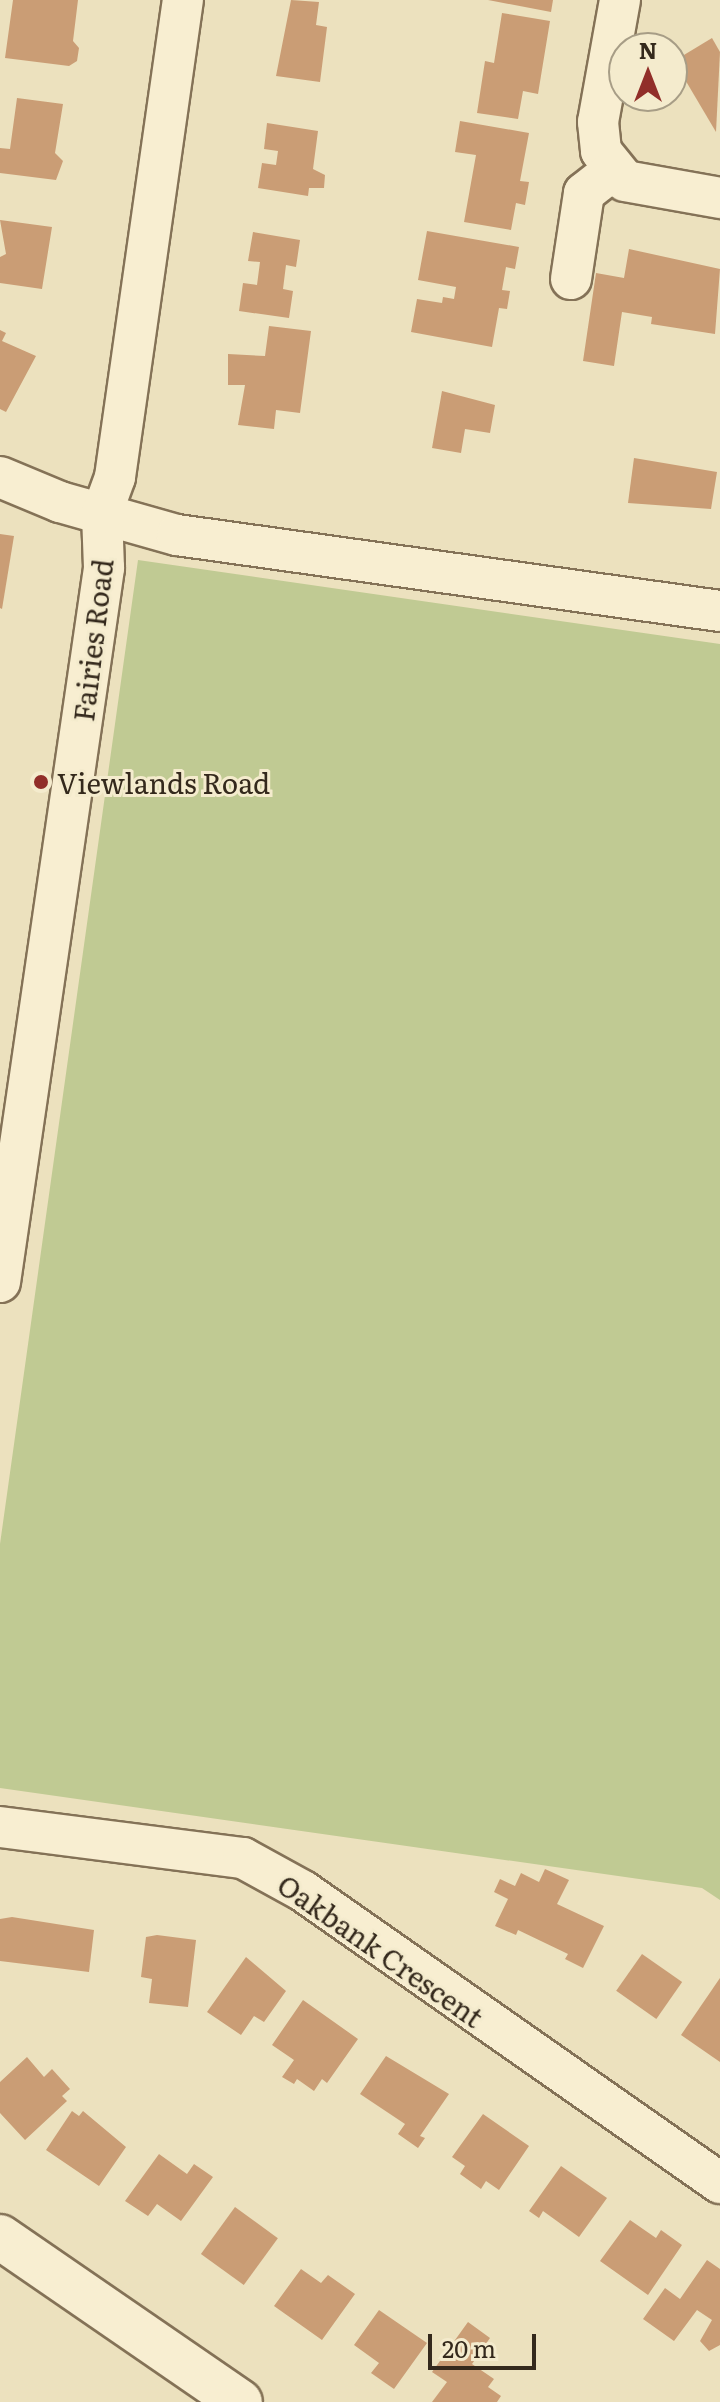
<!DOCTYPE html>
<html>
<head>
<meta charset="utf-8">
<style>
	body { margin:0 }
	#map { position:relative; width:720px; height:2402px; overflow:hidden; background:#ece1be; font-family:Literata,serif }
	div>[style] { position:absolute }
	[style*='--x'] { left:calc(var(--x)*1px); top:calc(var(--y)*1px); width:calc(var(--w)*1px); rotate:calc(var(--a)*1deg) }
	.green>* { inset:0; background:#c0ca93 }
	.building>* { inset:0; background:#ca9d75; transform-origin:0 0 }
	.roads { filter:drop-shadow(2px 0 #847257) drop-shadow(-2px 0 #847257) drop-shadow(0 2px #847257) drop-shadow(0 -2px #847257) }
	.minor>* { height:40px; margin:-20px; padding:0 20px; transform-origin:20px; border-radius:20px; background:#f8eed1 }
	.tertiary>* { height:44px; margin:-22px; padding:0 22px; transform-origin:22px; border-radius:22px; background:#f8eed1 }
	.dots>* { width:22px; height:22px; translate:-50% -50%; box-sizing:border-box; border:4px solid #f4ebcd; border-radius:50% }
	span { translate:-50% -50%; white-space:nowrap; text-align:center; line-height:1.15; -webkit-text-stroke:6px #f4ebcd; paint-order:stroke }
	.street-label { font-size:28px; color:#34291c }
	.poi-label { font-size:28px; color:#34291c }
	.left { translate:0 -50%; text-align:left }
	.north { position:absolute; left:608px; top:32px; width:80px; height:80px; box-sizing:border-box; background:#f4ebcd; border:2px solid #a79d86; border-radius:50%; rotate:0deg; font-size:22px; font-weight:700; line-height:32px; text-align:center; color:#34291c }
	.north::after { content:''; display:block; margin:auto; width:28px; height:36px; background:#912e29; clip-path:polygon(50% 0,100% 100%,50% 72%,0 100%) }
	.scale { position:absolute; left:428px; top:2334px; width:108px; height:36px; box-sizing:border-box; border:4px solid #34291c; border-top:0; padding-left:10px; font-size:24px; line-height:28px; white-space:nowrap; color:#34291c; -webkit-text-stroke:6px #f4ebcd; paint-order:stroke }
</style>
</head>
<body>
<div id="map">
	<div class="green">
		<div style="clip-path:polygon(138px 560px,720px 644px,720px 1900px,702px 1888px,0 1788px,0 1544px)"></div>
	</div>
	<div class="building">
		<div style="clip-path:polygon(13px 0,78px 0,73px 41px,79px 48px,77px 61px,69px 66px,5px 58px)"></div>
		<div style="clip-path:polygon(291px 0,319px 2px,316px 25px,327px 27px,320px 82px,276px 76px)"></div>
		<div style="clip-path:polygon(488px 0,553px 0,551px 12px)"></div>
		<div style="clip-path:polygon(502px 13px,550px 21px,538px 94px,523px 91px,518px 119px,477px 113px,485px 61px,494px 63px)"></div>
		<div style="clip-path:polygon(712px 38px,720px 52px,716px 132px,674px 61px)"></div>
		<div style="clip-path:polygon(17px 98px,63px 104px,55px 153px,63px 161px,56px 180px,0 173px,0 148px,10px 149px)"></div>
		<div style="clip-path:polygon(460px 121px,529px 133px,520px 181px,529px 182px,525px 205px,516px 203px,511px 230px,464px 222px,476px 155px,455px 152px)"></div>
		<div style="clip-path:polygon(267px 123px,318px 131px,313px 169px,325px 175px,324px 188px,309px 188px,308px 196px,258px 188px,262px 163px,276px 165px,278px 151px,264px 149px)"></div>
		<div style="clip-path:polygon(0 220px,52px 227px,42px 289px,0 283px,0 257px,6px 254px)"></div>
		<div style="clip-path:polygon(427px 231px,519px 247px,515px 269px,506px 267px,502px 290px,510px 291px,507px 309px,499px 308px,492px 347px,411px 332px,417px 299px,442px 303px,443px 297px,454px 299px,456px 287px,418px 280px)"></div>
		<div style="clip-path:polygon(253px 232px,300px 240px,296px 267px,286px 265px,283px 289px,293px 291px,289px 318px,239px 311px,243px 283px,257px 285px,260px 262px,248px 261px)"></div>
		<div style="clip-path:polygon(629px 249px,720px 269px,715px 334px,651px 324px,652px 317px,622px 312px,614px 366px,583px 361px,596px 273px,624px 278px)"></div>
		<div style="clip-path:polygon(269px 326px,311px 331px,300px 413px,276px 410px,274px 429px,238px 425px,245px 385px,228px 385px,228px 354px,265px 356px)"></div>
		<div style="clip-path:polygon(0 330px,6px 333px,2px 341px,36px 356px,6px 412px,0 409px)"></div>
		<div style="clip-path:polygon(442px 391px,495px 405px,490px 433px,465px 429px,461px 453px,432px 448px)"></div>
		<div style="clip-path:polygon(634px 458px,717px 472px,711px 509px,628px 503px)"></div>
		<div style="clip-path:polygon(0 534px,14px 536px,2px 609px,0 608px)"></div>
		<div style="clip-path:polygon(545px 1869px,569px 1880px,557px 1904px,604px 1926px,583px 1968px,565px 1959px,568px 1954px,518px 1930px,516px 1935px,495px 1926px,508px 1899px,494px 1892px,500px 1879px,515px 1886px,521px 1873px,539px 1882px)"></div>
		<div style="clip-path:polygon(12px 1917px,94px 1930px,89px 1972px,0 1961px,0 1919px)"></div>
		<div style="clip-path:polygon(157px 1935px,196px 1940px,188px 2007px,149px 2003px,152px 1979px,141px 1977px,146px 1937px)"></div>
		<div style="left:642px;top:1954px;width:49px;height:45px;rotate:35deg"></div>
		<div style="clip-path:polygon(246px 1957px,286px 1991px,264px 2022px,254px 2016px,241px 2035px,207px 2012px)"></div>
		<div style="clip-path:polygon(720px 1978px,720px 2062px,681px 2035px)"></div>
		<div style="clip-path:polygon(303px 2000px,358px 2039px,327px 2083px,322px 2079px,314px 2091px,297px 2079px,294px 2084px,282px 2077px,294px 2060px,272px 2045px)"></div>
		<div style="clip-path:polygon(386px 2056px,449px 2094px,420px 2136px,425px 2138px,418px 2148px,398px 2134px,405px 2124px,360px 2094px)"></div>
		<div style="clip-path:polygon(27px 2057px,44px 2077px,52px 2069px,70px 2089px,62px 2096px,67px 2101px,25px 2140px,0 2113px,0 2082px)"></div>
		<div style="clip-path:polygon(72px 2111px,79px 2116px,83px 2111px,126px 2147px,99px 2186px,46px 2150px)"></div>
		<div style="clip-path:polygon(483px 2114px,529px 2146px,499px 2190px,486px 2181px,481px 2189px,460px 2174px,465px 2166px,452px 2157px)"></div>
		<div style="clip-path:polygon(159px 2154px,187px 2174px,194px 2164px,213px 2177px,181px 2221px,157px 2204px,148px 2216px,125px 2201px)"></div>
		<div style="clip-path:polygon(561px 2166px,607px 2198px,579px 2237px,543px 2211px,539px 2218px,529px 2211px)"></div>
		<div style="left:235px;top:2207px;width:53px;height:58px;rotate:36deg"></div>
		<div style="clip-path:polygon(630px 2220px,656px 2238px,661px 2230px,682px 2245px,648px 2295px,600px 2261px)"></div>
		<div style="clip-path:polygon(707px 2260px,720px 2269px,720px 2345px,709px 2351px,700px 2341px,712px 2320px,697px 2310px,674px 2341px,643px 2319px,665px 2288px,680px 2299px)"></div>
		<div style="clip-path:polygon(301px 2269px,321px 2283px,328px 2275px,355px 2294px,322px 2340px,274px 2306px)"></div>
		<div style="clip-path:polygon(379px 2310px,427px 2343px,394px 2389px,371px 2373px,379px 2363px,354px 2345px)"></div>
		<div style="clip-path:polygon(468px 2322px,490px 2338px,472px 2364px,494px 2379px,488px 2387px,501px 2396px,497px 2402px,432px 2402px,447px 2382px,432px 2372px)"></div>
	</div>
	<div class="roads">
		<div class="minor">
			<div style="--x:620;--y:0;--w:124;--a:100.2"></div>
			<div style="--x:598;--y:122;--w:29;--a:84"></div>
			<div style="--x:601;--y:151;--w:38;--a:51"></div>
			<div style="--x:625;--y:181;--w:97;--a:10.1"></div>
			<div style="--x:571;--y:279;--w:87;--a:-81.4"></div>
			<div style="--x:584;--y:193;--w:36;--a:-38"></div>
			<div style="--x:0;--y:477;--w:65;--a:22.6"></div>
			<div style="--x:60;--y:502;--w:122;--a:15.8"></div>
			<div style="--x:177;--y:535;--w:548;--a:7.97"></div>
			<div style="--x:0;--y:1282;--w:722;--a:-81.71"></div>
			<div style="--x:104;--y:568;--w:55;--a:-92.1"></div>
			<div style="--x:102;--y:513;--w:38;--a:-70"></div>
			<div style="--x:115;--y:477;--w:482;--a:-81.9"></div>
			<div style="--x:0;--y:1827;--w:245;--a:7.3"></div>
			<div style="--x:243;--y:1858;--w:68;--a:28.8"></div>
			<div style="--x:303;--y:1891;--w:509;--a:35"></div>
		</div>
		<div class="tertiary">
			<div style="--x:0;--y:2237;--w:291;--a:34.5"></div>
		</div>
	</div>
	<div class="dots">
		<div style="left:41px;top:782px;background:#912e29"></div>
	</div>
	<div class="street-label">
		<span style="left:92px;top:640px;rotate:-83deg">Fairies Road</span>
		<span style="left:381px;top:1950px;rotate:35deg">Oakbank Crescent</span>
	</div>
	<div class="poi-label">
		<span class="left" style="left:57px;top:782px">Viewlands Road</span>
	</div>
	<div class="north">N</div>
	<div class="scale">20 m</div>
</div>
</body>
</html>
